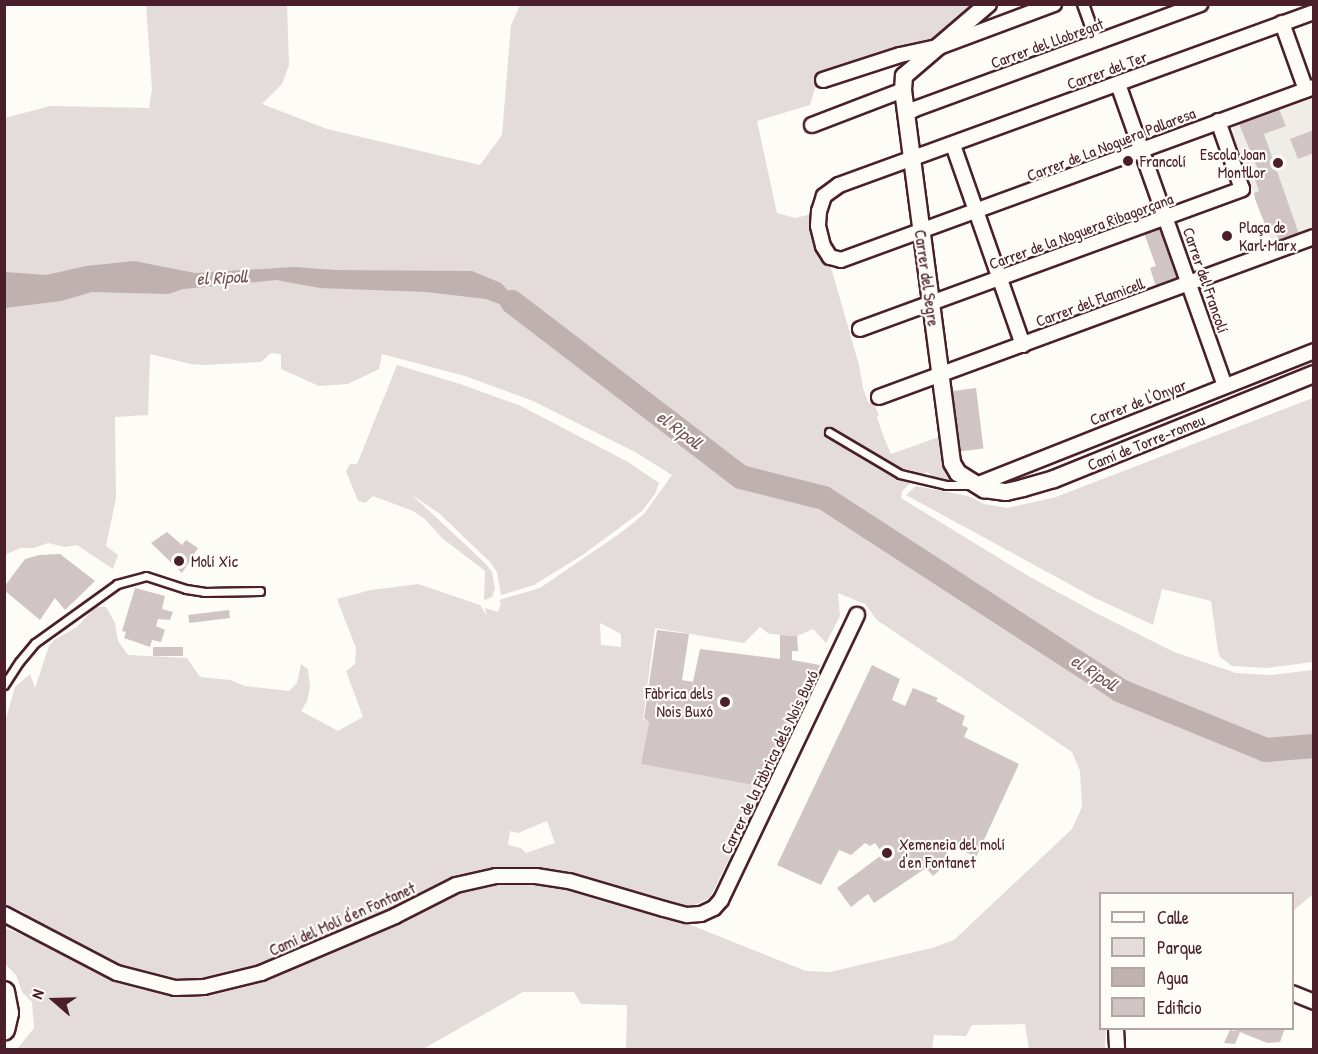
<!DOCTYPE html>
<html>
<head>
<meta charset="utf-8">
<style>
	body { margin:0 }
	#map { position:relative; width:1318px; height:1054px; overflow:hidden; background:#fdfcf7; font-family:"Patrick Hand",sans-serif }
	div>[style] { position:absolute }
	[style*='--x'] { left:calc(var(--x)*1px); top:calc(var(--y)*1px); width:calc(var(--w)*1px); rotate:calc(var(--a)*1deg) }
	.built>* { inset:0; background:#f0ece8 }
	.green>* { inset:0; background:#e3dcda }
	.water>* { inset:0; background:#c0b1b1 }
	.river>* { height:24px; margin:-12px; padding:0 12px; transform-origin:12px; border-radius:12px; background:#c0b1b1 }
	.building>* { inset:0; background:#d0c5c4; transform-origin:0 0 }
	.roads { filter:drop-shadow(2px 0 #4a1f2b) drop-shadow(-2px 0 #4a1f2b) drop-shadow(0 2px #4a1f2b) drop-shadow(0 -2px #4a1f2b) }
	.service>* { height:7px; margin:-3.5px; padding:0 3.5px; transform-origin:3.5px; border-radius:3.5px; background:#fdfcf7 }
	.pedestrian>* { height:10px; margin:-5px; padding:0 5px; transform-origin:5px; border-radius:5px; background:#fdfcf7 }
	.minor>* { height:14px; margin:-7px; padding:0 7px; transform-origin:7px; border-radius:7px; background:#fdfcf7 }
	.tertiary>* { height:16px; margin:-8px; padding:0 8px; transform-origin:8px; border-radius:8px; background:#fdfcf7 }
	.secondary>* { height:20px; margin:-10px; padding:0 10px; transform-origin:10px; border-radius:10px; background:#fdfcf7 }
	.dots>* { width:16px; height:16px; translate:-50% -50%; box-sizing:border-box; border:3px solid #fdfcf7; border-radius:50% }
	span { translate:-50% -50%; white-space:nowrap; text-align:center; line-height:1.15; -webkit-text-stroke:4.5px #fdfcf7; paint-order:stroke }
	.street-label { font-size:16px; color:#4a1f2b }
	.poi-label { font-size:16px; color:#4a1f2b }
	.right { translate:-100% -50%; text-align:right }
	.left { translate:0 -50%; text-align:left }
	.water-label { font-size:18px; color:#73525a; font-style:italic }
	.frame { position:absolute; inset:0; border:6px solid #4a1f2b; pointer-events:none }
	.legend { position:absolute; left:1099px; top:892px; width:195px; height:138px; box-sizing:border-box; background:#fdfcf7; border:2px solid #b5a4a5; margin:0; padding:8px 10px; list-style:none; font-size:18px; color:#4a1f2b }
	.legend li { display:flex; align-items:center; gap:12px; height:30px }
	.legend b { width:30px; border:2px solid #b5a4a5 }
	.north { position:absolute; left:24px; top:970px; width:60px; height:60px; -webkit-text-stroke:4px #fdfcf7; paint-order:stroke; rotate:290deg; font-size:16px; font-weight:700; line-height:24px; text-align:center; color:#4a1f2b }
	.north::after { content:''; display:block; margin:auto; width:21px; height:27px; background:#4a1f2b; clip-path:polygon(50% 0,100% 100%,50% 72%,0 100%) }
</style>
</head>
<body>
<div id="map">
	<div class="built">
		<div style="clip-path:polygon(1313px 96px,1313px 229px,1272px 244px,1232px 132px,1234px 125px)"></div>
	</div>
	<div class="green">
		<div style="clip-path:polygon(evenodd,146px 5px,287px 5px,289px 65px,282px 84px,262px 104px,327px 129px,480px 165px,502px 135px,511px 25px,520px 5px,981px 5px,930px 44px,829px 73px,815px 88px,810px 105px,757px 121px,777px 213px,795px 218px,812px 214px,812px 226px,832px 271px,859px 365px,863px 388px,868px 402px,875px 406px,879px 415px,877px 417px,883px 435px,891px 454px,939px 437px,942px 463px,953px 481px,934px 479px,927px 472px,918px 476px,902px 491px,901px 498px,1030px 577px,1098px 614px,1174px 652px,1236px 673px,1271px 675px,1313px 670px,1313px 894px,1293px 911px,1292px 894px,1100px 894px,1100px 1028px,1106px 1029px,1105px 1049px,1029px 1049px,1025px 1024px,972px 1025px,966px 1036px,934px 1035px,932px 1049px,626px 1049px,627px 1005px,581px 1004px,574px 992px,523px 992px,423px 1049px,17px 1049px,34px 1028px,32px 1002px,22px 992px,16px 975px,5px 964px,5px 928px,111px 970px,29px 922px,24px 912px,4px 904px,5px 722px,15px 687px,30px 674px,35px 688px,49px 646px,54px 640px,77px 627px,95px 607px,106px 607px,115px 623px,118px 641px,128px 655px,187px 658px,200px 677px,230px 680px,245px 686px,289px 691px,297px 683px,301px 664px,308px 669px,310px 687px,307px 701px,301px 711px,338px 731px,363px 717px,346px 671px,355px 664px,356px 648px,337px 599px,371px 590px,418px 584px,480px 605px,487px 616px,485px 608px,498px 612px,501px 604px,499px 600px,540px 588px,622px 532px,644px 514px,672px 475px,635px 452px,533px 401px,465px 376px,382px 354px,379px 369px,348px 384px,319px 386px,281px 369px,281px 354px,271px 353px,261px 362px,204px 365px,190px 364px,150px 354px,148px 415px,115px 417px,116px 498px,106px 546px,118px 555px,113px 569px,77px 545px,65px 547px,48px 543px,34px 548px,20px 548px,5px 555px,5px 118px,50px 106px,149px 108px,152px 89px,146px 5px,838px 593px,865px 604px,877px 620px,1072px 752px,1080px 771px,1082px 807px,1072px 829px,954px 940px,932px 948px,830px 972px,806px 971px,686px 923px,587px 891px,560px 886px,496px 883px,428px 899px,436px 887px,458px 875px,487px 870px,573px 876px,687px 908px,710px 898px,763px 787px,641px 764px,649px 722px,643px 719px,655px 628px,744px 643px,760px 627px,769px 634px,797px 636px,813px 629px,826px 643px,840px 616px,838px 593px,146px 5px,600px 623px,621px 634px,621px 647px,601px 645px,600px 623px,146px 5px,547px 821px,555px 843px,526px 853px,521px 848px,508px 845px,510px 831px,518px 833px,547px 821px)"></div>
		<div style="clip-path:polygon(397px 365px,460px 384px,521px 406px,628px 462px,659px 483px,655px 494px,642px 511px,584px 554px,534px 585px,501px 595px,497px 572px,490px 562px,440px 514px,411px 494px,485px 563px,492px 572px,495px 588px,492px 597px,484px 600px,485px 571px,442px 538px,425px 519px,413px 511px,373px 496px,365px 503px,358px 501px,346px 471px,350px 464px,357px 464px)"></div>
		<div style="clip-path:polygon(1313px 398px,1313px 662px,1267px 668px,1232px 666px,1220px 657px,1218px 651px,1211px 601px,1162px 589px,1153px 625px,1093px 597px,906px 495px,916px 486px,968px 496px,984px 504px,1007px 508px,1056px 497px)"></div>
	</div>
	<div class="water">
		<div style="clip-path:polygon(134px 261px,195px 273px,294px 267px,336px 270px,472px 271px,501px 283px,538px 323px,515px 310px,486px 299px,426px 292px,320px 288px,276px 280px,183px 289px,168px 294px,92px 292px,61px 301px,5px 308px,5px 272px,46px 275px,86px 266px)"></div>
	</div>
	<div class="river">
		<div style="--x:512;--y:302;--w:288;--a:37.4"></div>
		<div style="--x:741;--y:477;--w:86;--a:14.2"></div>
		<div style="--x:824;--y:498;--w:354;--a:33"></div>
		<div style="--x:1121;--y:691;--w:157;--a:22.1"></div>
		<div style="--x:1266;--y:750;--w:48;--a:-4.8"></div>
	</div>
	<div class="building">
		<div style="clip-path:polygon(1279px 109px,1286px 126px,1264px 134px,1299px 234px,1278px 242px,1272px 225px,1266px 227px,1255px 199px,1254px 193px,1259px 191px,1253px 174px,1259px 172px,1239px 124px)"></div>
		<div style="clip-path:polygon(1314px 130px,1314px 153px,1298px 159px,1290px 139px)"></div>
		<div style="clip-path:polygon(1161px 227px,1180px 278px,1156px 287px,1150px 268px,1156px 266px,1144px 233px)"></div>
		<div style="left:976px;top:388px;width:61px;height:24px;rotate:83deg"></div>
		<div style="clip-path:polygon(167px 532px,182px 545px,186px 540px,198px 548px,182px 573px,151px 543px)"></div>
		<div style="clip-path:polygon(60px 554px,95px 581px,65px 610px,55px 598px,40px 620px,4px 590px,4px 587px,25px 559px,39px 555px)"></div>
		<div style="clip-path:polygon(135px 588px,165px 596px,162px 609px,173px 612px,170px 620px,158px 619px,156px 626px,165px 630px,161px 642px,152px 640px,150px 647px,124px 638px,126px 632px,122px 631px)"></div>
		<div style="left:229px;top:610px;width:8px;height:41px;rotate:83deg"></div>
		<div style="clip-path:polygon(657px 630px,689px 634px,682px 680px,693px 682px,700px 649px,780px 659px,780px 635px,797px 636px,798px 651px,792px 651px,792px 660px,820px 665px,763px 787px,641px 764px,649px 722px,644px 718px)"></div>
		<div style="left:153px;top:647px;width:30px;height:9px"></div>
		<div style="clip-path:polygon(872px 665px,900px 679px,892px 700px,905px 706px,913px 688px,938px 698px,936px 701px,965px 716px,962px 725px,968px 728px,964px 737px,1019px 764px,976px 857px,937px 839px,951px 860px,933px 876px,926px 868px,874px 903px,868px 894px,851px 907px,837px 888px,883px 854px,875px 843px,870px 846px,865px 843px,851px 855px,839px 850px,821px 885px,777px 865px)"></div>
		<div style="clip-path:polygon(1236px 1028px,1285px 1028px,1280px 1042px,1267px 1043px,1240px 1032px,1235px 1044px,1224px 1043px,1230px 1030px,1235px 1031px)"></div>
	</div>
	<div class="roads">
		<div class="service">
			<div style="--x:829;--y:432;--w:82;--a:30.6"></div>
			<div style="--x:900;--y:474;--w:47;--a:13.4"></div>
			<div style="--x:946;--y:485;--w:24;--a:0"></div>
			<div style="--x:4;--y:685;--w:27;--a:-57"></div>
			<div style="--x:19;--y:662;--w:25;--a:-50"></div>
			<div style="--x:35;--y:643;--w:101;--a:-35.7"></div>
			<div style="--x:117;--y:584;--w:30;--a:-15"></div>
			<div style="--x:146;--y:576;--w:42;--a:18"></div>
			<div style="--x:186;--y:589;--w:18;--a:9"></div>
			<div style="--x:204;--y:592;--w:56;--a:-1"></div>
		</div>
		<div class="pedestrian">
			<div style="--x:1083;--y:4;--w:41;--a:70.3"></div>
		</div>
		<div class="minor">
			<div style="--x:1314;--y:12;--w:506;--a:159.99"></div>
			<div style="--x:839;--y:185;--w:19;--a:144"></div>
			<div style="--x:824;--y:196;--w:16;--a:108"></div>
			<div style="--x:819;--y:211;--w:15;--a:94"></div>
			<div style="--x:818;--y:226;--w:21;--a:76"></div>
			<div style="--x:823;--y:246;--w:13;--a:58"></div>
			<div style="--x:830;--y:257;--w:11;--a:15"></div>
			<div style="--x:841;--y:260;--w:504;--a:-20.09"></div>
			<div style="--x:1282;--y:23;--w:71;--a:70.3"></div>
			<div style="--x:823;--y:80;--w:81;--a:-18"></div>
			<div style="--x:900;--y:55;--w:40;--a:-12"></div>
			<div style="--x:939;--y:47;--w:123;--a:-20.5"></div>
			<div style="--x:1118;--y:84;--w:320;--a:70.5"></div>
			<div style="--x:906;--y:114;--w:10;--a:-29"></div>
			<div style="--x:915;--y:109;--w:304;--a:-20.2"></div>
			<div style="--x:812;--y:125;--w:97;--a:-21"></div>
			<div style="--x:953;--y:145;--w:212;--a:70.7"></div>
			<div style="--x:860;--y:329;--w:407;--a:-20.1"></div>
			<div style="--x:1242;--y:189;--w:72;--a:-109.4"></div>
			<div style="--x:879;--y:397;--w:463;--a:-20.2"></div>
			<div style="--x:976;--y:485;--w:364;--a:-21.6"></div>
			<div style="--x:4;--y:914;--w:127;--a:27.6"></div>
			<div style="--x:117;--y:973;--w:60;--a:14.5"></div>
			<div style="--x:175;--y:988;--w:29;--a:-2"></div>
			<div style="--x:204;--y:987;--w:59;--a:-13.8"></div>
			<div style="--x:261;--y:973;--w:146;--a:-23"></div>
			<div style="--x:395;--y:916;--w:68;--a:-26.9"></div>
			<div style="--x:456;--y:885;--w:41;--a:-12.7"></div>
			<div style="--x:496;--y:876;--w:40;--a:0"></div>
			<div style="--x:536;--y:876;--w:33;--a:9"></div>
			<div style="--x:569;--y:881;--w:99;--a:16.4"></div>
			<div style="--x:664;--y:909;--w:24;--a:15"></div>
			<div style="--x:687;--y:915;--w:14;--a:-4"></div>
			<div style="--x:701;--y:914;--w:14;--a:-25"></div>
			<div style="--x:714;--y:908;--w:11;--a:-49"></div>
			<div style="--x:721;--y:900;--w:316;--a:-64.5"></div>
			<div style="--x:1292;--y:993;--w:24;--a:22"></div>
			<div style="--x:1116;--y:1028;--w:22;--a:87"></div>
		</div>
		<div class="tertiary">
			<div style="--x:988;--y:4;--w:111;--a:139.4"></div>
			<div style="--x:904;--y:76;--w:14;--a:94"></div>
			<div style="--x:903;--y:90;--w:376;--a:82.5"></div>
			<div style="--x:952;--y:463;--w:12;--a:59"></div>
			<div style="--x:958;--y:473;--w:31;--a:32"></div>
			<div style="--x:984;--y:489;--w:22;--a:8"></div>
			<div style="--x:1006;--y:492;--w:17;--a:-13"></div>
			<div style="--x:1023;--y:488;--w:32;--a:-16"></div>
			<div style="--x:1054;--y:479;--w:280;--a:-22"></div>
		</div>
		<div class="secondary">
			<div style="--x:4;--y:992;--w:21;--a:79"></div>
			<div style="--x:8;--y:1013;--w:17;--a:103"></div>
		</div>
	</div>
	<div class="dots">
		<div style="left:1128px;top:161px;background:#4a1f2b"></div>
		<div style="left:1278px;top:163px;background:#4a1f2b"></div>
		<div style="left:1227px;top:236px;background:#4a1f2b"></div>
		<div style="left:179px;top:561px;background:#4a1f2b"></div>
		<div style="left:725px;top:702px;background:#4a1f2b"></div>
		<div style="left:887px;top:853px;background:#4a1f2b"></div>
	</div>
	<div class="street-label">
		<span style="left:1047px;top:43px;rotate:-20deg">Carrer del Llobregat</span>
		<span style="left:1107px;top:70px;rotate:-20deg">Carrer del Ter</span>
		<span style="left:1111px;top:144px;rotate:-21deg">Carrer de La Noguera Pallaresa</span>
		<span style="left:1081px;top:231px;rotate:-20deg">Carrer de la Noguera Ribagorçana</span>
		<span style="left:927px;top:278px;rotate:82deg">Carrer del Segre</span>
		<span style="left:1206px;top:280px;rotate:71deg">Carrer del Francolí</span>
		<span style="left:1090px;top:302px;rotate:-20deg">Carrer del Flamicell</span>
		<span style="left:1138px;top:402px;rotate:-21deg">Carrer de l'Onyar</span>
		<span style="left:1146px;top:442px;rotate:-22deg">Camí de Torre-romeu</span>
		<span style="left:769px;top:762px;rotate:-64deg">Carrer de la Fàbrica dels Nois Buxó</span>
		<span style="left:342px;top:919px;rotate:-24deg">Camí del Molí d'en Fontanet</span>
	</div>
	<div class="poi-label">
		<span class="right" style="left:1266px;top:163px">Escola Joan<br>Montllor</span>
		<span class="left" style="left:1140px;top:161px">Francolí</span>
		<span class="left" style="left:1239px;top:236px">Plaça de<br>Karl Marx</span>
		<span class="left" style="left:191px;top:561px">Molí Xic</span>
		<span class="right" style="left:713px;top:702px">Fàbrica dels<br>Nois Buxó</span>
		<span class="left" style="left:899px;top:853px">Xemeneia del molí<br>d'en Fontanet</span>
	</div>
	<div class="water-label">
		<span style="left:222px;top:278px;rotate:-3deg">el Ripoll</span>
		<span style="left:679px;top:430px;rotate:37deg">el Ripoll</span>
		<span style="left:1094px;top:673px;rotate:33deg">el Ripoll</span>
	</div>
	<div class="frame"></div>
	<ul class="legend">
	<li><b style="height:8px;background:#fdfcf7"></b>Calle</li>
	<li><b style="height:16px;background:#e3dcda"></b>Parque</li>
	<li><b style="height:16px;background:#c0b1b1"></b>Agua</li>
	<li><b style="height:16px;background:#d0c5c4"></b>Edificio</li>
	</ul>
	<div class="north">N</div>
</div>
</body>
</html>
